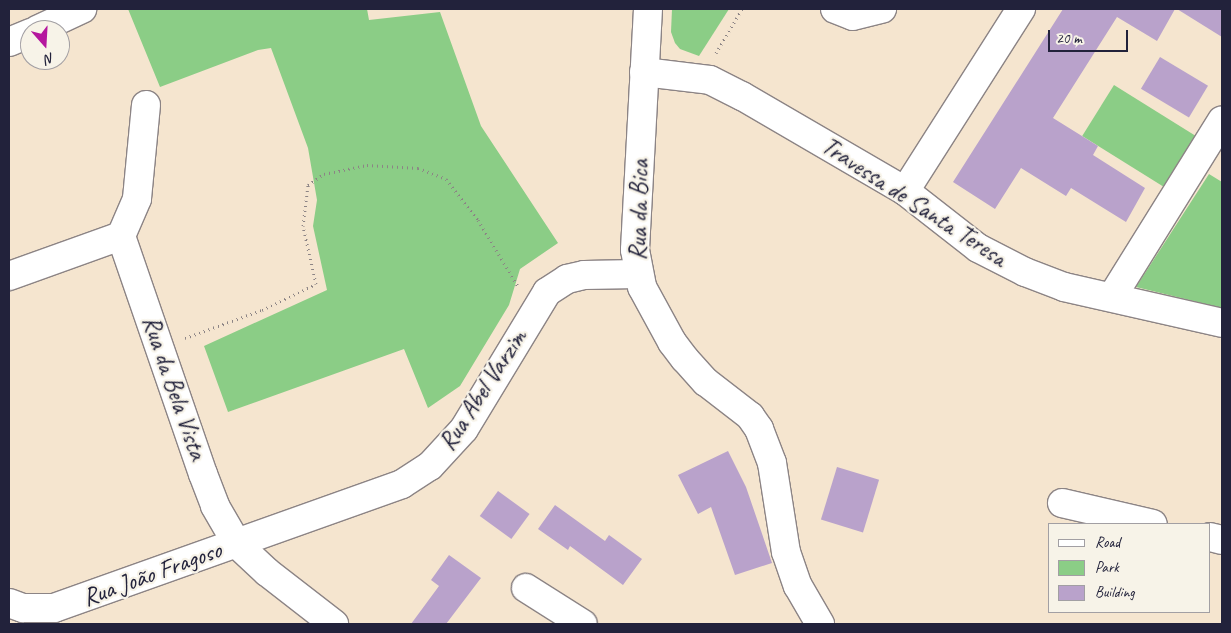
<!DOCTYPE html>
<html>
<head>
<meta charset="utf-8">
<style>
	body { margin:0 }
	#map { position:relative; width:1231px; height:633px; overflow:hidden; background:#f5e5cf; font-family:Caveat,sans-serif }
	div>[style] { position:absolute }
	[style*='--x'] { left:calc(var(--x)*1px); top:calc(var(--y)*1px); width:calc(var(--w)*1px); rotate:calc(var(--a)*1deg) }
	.green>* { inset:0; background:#8bcd86; transform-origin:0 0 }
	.building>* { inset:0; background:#b9a2cb; transform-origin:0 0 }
	.path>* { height:3px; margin-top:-1.5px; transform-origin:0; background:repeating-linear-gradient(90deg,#8c8485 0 1px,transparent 0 5px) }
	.roads { filter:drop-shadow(1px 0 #8c8485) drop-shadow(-1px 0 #8c8485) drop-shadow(0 1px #8c8485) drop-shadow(0 -1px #8c8485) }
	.minor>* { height:28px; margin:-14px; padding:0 14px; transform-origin:14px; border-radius:14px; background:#fff }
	span { translate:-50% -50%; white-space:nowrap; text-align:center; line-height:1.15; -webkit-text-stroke:4.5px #f7f3e8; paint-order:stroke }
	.street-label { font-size:25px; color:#22223b }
	.frame { position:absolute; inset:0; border:10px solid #22223b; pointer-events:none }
	.legend { position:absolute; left:1048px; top:523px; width:162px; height:90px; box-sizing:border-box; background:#f7f3e8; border:1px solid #a29fa3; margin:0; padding:6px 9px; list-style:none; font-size:15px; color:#22223b }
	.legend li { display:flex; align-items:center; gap:10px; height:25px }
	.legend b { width:25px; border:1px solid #a29fa3 }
	.north { position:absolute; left:20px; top:20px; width:50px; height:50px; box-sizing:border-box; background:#f7f3e8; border:1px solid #a29fa3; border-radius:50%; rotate:161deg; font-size:14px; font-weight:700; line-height:20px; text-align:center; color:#22223b }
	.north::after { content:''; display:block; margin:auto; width:18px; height:22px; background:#b5179e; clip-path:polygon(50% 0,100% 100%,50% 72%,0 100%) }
	.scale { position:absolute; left:1048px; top:30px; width:80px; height:22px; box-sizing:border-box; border:2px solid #22223b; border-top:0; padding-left:6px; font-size:15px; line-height:18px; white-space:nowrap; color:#22223b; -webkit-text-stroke:4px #f7f3e8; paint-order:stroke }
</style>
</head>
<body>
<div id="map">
	<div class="green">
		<div style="clip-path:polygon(128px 9px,367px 9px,369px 20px,440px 12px,481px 126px,558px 243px,520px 269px,509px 305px,460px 386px,428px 408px,404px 349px,228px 412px,204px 346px,327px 290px,313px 226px,317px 200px,308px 148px,271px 48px,258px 50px,160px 87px)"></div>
		<div style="clip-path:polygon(672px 9px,729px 9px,699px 56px,680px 49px,675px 43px,671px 32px)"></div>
		<div style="left:1114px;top:85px;width:96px;height:60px;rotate:32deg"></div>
		<div style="clip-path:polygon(1209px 174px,1222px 182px,1222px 308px,1136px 287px)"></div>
	</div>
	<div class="building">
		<div style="clip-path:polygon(1063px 9px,1175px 9px,1157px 41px,1117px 17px,1053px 118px,1098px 146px,1093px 155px,1145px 188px,1126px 222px,1071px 188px,1066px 196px,1021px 168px,995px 209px,953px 182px)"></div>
		<div style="clip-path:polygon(1177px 9px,1222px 9px,1222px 37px)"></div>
		<div style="left:1160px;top:57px;width:56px;height:37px;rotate:31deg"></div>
		<div style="clip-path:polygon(728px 451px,746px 487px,772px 563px,735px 575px,711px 507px,698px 514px,678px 475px)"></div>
		<div style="left:837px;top:467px;width:44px;height:55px;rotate:17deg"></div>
		<div style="left:498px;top:491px;width:39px;height:31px;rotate:36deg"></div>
		<div style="clip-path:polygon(555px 505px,605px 541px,609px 535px,642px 559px,623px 585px,570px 546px,568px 550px,538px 529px)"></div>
		<div style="clip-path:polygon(449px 555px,481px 578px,446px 624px,411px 624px,439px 586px,431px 580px)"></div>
	</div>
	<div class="path">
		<div style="--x:716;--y:53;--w:51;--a:-59.4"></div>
		<div style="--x:185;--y:338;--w:82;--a:-20"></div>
		<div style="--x:262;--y:310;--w:60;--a:-25.7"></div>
		<div style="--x:316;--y:284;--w:59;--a:-102.6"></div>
		<div style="--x:303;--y:226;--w:41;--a:-83"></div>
		<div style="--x:308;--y:185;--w:19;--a:-35"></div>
		<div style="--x:324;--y:174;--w:44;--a:-11.8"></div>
		<div style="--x:367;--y:165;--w:51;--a:3.4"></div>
		<div style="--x:418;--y:168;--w:30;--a:21"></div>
		<div style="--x:446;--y:179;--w:52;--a:52"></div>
		<div style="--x:478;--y:220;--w:79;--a:58.9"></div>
	</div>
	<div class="roads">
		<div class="minor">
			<div style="--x:648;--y:9;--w:241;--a:93.1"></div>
			<div style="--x:635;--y:250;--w:38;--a:79"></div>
			<div style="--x:642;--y:287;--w:63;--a:61.4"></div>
			<div style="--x:672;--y:342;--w:21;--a:53"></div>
			<div style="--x:685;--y:359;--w:31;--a:48"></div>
			<div style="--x:706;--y:382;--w:56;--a:37.7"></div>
			<div style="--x:750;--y:416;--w:16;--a:55"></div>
			<div style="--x:759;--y:429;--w:36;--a:69"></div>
			<div style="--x:772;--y:463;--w:90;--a:81.1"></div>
			<div style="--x:786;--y:552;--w:36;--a:71"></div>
			<div style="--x:798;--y:586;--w:44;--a:59.9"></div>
			<div style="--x:835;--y:9;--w:19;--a:21"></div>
			<div style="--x:853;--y:16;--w:30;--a:-14"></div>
			<div style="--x:37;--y:30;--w:50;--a:-25"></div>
			<div style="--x:9;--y:42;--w:23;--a:-23"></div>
			<div style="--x:644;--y:72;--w:66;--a:6.9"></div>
			<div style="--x:710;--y:80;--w:36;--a:27"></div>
			<div style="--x:742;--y:96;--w:189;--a:30.2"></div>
			<div style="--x:905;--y:191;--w:93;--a:38"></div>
			<div style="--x:978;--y:248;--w:53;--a:27.1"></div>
			<div style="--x:1025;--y:272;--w:42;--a:21"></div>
			<div style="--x:1064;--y:287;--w:162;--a:12.8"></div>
			<div style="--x:146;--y:105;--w:94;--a:95.5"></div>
			<div style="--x:137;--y:199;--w:40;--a:113.4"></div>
			<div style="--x:121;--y:236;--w:252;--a:71"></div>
			<div style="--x:203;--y:474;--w:34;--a:69"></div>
			<div style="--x:215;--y:506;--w:44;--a:59.9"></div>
			<div style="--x:237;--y:544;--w:41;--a:43"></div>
			<div style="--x:267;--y:572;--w:85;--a:37.8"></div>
			<div style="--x:905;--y:191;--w:216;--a:-57.5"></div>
			<div style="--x:9;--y:276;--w:119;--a:-19.7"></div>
			<div style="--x:1112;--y:297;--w:208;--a:-58.1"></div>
			<div style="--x:1062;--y:503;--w:93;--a:13"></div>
			<div style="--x:1210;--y:537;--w:12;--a:14"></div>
			<div style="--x:526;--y:588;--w:67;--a:32.3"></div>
			<div style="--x:9;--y:603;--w:15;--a:20"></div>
			<div style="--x:23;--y:608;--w:31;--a:0"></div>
			<div style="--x:54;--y:608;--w:369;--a:-19.6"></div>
			<div style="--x:402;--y:484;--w:33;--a:-33"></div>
			<div style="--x:430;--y:466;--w:50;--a:-47.4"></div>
			<div style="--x:464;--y:429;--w:160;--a:-58.8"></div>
			<div style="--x:547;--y:292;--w:24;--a:-33"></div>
			<div style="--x:567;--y:279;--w:17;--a:-13"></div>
			<div style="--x:584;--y:275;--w:54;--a:-1.1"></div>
		</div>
	</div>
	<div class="street-label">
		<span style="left:914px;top:202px;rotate:33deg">Travessa de Santa Teresa</span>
		<span style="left:639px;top:210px;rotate:-89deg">Rua da Bica</span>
		<span style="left:174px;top:388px;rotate:71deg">Rua da Bela Vista</span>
		<span style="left:483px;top:390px;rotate:-57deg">Rua Abel Varzim</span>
		<span style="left:152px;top:574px;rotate:-20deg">Rua João Fragoso</span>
	</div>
	<div class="frame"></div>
	<ul class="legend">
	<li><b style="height:6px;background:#fff"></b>Road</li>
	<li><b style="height:14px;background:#8bcd86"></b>Park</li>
	<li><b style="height:14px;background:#b9a2cb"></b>Building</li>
	</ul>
	<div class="north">N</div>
	<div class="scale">20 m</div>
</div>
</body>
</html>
